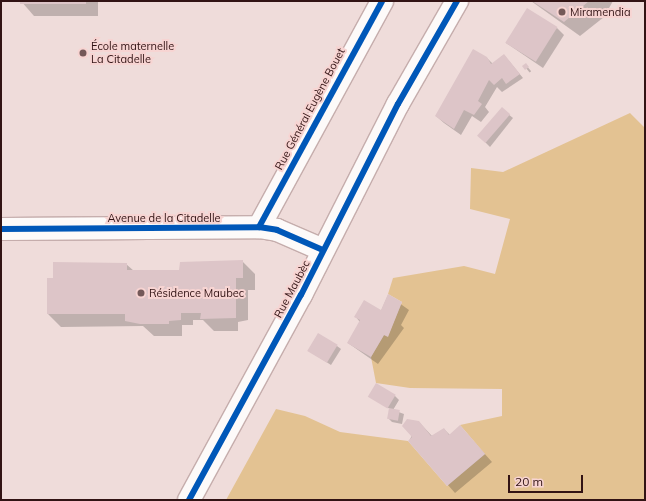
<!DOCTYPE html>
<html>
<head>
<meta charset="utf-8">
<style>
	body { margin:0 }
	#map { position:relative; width:646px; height:501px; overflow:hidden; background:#efdcda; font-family:Mulish,sans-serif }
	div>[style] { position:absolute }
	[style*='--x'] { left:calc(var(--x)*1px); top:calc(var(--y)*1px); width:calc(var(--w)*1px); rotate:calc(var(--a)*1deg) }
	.green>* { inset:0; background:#e3c292 }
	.shadow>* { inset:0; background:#0003; transform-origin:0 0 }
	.building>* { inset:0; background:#ddc5c8; transform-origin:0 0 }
	.roads { filter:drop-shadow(1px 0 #c5adac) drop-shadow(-1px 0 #c5adac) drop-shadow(0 1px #c5adac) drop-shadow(0 -1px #c5adac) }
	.minor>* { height:22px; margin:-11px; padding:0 11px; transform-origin:11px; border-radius:11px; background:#fdfaf9 }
	.secondary>* { height:22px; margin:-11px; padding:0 11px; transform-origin:11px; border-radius:11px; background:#fdfaf9 }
	.cycleway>* { height:6px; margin:-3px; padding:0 3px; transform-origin:3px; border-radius:3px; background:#0057b8 }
	.dots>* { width:11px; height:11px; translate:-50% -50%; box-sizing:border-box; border:2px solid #f7d4d2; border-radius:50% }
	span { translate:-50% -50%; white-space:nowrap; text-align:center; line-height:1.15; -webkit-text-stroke:4px #f7d4d2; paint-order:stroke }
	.poi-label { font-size:11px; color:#321314 }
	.left { translate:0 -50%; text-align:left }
	.street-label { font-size:11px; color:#321314 }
	.frame { position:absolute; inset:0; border:2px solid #321314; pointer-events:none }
	.scale { position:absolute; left:508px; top:475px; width:75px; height:18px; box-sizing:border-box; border:2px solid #321314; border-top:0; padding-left:5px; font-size:12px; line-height:14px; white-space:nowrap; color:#321314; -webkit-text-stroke:3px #f7d4d2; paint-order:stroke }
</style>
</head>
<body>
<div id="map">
	<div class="green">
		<div style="clip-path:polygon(630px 113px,645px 128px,645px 500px,226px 500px,276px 409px,305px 416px,340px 432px,408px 441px,447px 486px,485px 454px,460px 425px,502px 416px,502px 389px,410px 388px,376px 383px,371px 357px,384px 335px,388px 336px,402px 302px,388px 294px,393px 278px,464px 266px,495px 274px,510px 219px,470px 209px,471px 168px,503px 172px)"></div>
	</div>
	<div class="shadow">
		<div style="clip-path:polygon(21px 1px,98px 1px,98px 16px,34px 16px)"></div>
		<div style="clip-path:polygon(531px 1px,613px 1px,604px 17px,580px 36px)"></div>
		<div style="clip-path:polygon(557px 28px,564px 35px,543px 68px,506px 43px)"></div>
		<div style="clip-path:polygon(504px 55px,523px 78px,502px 92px,497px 87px,485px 107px,489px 112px,481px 122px,472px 116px,461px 135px,444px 123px,436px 116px,487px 58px,493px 64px)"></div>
		<div style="left:526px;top:65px;width:8px;height:2px;rotate:50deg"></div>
		<div style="clip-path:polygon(502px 109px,513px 118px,490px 147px,482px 139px)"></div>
		<div style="clip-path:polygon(242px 261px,255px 274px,255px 290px,248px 290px,248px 320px,238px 322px,238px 331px,214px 331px,203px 320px,193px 320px,193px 325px,182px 325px,182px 336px,154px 336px,143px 326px,61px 327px,48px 314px,54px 279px,126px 264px,134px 271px,180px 271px)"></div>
		<div style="clip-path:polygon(388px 295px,409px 310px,401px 325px,404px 328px,378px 364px,348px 343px,360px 322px,355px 316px,381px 311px)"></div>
		<div style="clip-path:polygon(337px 346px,341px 349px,331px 365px,309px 351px)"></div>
		<div style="clip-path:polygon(369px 396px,395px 396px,399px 400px,393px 410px,404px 414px,402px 424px,392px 422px,388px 418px,390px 409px)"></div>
		<div style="clip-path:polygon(419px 422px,432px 436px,444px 429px,450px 435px,467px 434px,492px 462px,455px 493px,409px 441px)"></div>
	</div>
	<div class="building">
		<div style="left:20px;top:1px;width:66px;height:3px"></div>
		<div style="clip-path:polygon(532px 1px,589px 1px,564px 22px)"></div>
		<div style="left:527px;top:8px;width:36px;height:41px;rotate:32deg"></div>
		<div style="clip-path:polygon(473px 49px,487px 57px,491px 64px,504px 54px,520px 74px,506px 84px,502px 78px,494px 85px,489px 80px,478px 101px,482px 104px,474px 115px,464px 110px,454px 129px,435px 116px)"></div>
		<div style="left:526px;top:63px;width:5px;height:5px;rotate:53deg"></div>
		<div style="left:502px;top:107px;width:11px;height:38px;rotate:41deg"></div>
		<div style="clip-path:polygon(243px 260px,243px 278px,236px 278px,236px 318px,200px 319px,201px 313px,181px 313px,181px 320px,169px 321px,169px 324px,140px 324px,125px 321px,125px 314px,47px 314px,47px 278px,53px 278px,53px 262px,127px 263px,127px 270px,179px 270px,180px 262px)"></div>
		<div style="clip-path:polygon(388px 294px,402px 302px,388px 337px,384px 335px,371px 357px,347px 343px,360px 320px,354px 317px,364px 300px,381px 310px)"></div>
		<div style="left:318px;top:333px;width:23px;height:21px;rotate:31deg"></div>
		<div style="left:376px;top:383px;width:23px;height:16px;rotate:31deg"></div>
		<div style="left:389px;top:408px;width:11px;height:11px;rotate:10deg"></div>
		<div style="clip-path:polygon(407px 419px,419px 421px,431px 436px,444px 428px,449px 435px,460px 425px,485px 454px,447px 486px,408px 441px,412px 437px,402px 426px)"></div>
	</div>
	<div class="roads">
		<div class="minor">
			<div style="--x:259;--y:227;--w:257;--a:-61.4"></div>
			<div style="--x:1;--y:229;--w:258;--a:-0.4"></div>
			<div style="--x:259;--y:227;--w:18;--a:9"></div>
			<div style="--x:277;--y:230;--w:50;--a:23.5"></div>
		</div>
		<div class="secondary">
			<div style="--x:189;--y:500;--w:234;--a:-61.4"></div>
			<div style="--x:301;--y:295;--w:214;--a:-63.1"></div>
			<div style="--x:398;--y:104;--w:119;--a:-60.2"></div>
		</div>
	</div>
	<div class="cycleway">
		<div style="--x:259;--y:227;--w:257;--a:-61.4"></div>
		<div style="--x:1;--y:229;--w:258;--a:-0.4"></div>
		<div style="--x:259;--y:227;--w:18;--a:9"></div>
		<div style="--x:277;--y:230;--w:50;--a:23.5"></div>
		<div style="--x:189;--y:500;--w:234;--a:-61.4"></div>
		<div style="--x:301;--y:295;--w:214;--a:-63.1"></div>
		<div style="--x:398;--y:104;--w:119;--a:-60.2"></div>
	</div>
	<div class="dots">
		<div style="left:562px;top:12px;background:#745959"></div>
		<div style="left:83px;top:53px;background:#745959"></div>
		<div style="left:141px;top:293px;background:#745959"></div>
	</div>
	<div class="poi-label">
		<span class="left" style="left:570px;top:12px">Miramendia</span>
		<span class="left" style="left:91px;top:53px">École maternelle<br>La Citadelle</span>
		<span class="left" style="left:149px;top:293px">Résidence Maubec</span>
	</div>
	<div class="street-label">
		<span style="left:310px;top:109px;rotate:-62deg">Rue Général Eugène Bouet</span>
		<span style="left:164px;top:218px">Avenue de la Citadelle</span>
		<span style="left:292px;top:289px;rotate:-62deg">Rue Maubèc</span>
	</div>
	<div class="frame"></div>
	<div class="scale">20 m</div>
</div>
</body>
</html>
